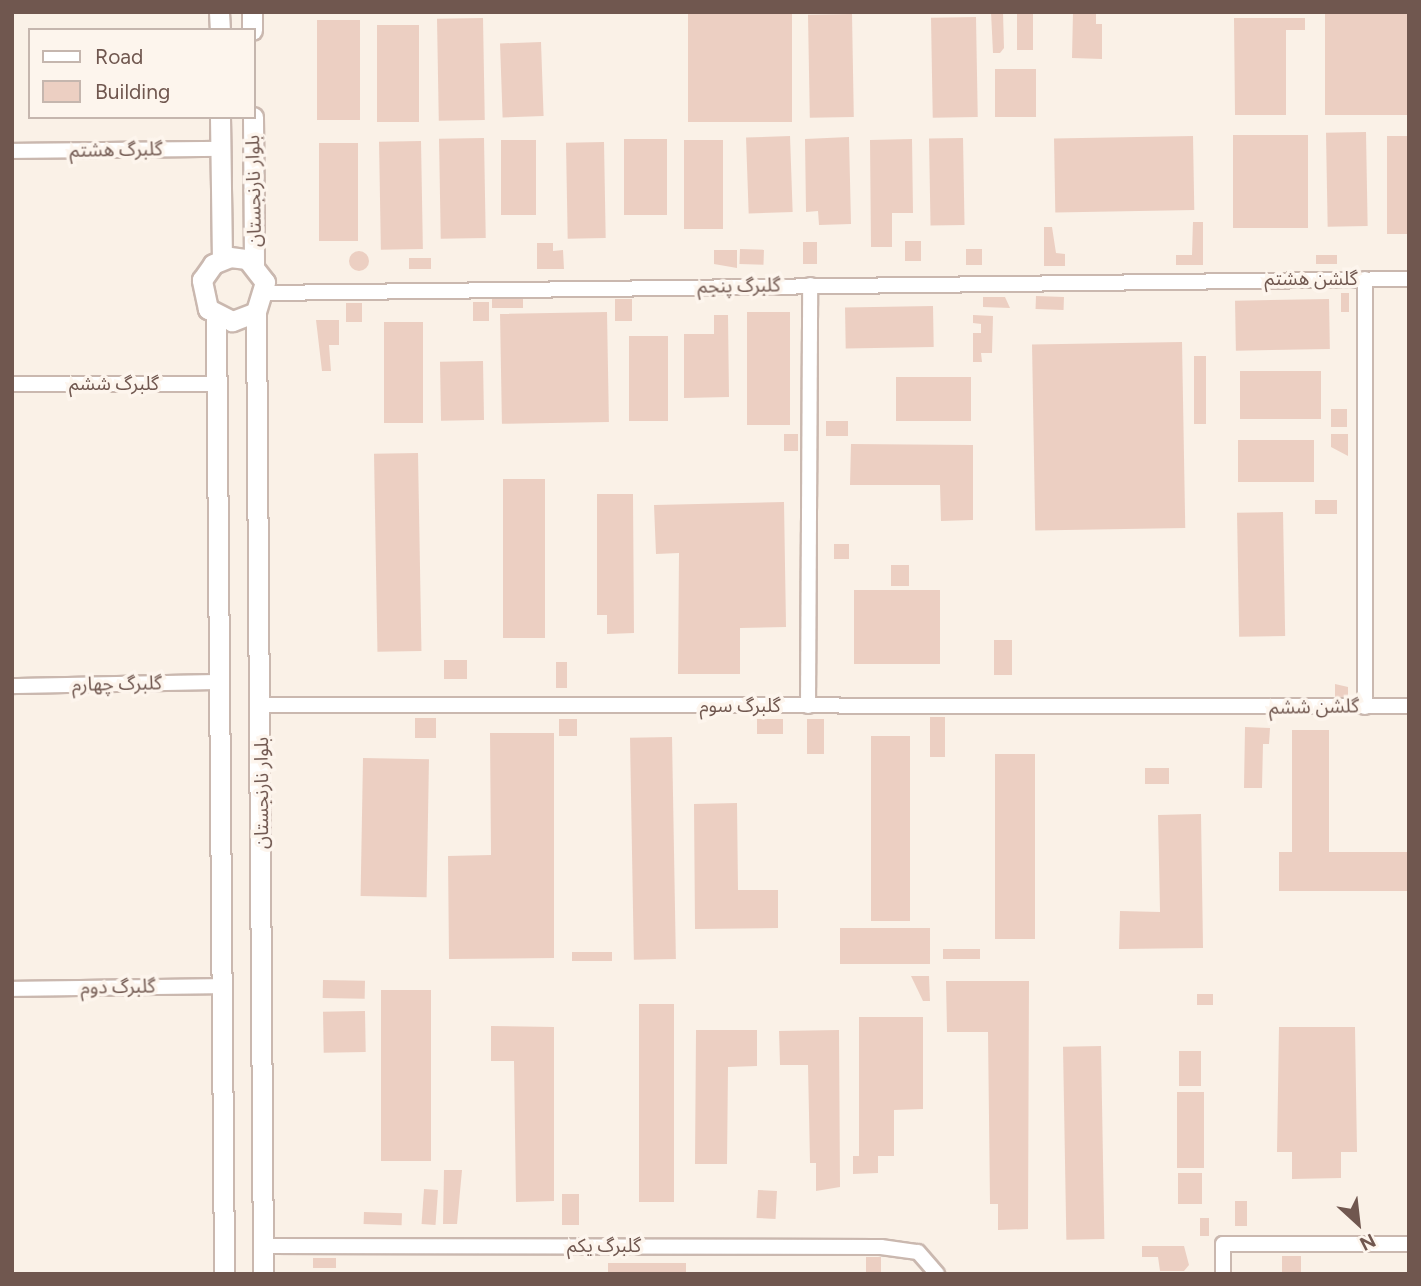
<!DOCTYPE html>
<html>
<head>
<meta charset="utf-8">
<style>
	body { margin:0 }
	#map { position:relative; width:1421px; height:1286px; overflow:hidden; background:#faf1e7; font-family:Figtree,"Noto Sans Arabic",sans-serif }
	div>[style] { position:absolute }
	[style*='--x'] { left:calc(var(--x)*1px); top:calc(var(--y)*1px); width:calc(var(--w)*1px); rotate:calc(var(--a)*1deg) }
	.building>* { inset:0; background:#eccfc2; transform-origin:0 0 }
	.round { border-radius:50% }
	.roads { filter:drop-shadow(2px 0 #cab8af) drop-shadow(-2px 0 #cab8af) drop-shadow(0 2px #cab8af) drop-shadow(0 -2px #cab8af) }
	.street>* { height:14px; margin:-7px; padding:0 7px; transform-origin:7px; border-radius:7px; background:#fff }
	.secondary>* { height:19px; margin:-9.5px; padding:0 9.5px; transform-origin:9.5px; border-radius:9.5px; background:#fff }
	span { translate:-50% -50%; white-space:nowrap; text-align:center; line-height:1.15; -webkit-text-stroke:7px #fdf5ed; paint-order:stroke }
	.street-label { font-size:19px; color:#70574f }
	.frame { position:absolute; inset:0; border:14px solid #70574f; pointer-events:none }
	.legend { position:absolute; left:28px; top:28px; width:228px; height:91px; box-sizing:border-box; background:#fdf5ed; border:2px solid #c5b6ae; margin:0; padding:9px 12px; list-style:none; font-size:21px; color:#70574f }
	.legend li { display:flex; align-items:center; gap:14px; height:35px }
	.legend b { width:35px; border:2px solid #c5b6ae }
	.north { position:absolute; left:1323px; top:1188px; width:70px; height:70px; -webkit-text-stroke:5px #fdf5ed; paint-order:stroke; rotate:153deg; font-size:19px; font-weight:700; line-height:28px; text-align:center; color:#70574f }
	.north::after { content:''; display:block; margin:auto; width:24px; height:32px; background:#70574f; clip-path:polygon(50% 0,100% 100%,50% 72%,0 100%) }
</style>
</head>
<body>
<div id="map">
	<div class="building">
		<div style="left:688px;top:12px;width:104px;height:110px"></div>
		<div style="clip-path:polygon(991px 12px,1003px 12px,1004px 48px,1000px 53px,993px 53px)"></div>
		<div style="left:1017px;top:12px;width:16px;height:38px"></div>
		<div style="clip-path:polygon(1073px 12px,1096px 12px,1096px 24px,1102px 24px,1102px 59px,1072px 58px)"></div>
		<div style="left:1325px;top:12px;width:84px;height:103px"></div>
		<div style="left:852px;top:14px;width:103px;height:44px;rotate:89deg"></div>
		<div style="left:976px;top:17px;width:100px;height:45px;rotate:89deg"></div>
		<div style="left:483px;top:18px;width:102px;height:46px;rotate:89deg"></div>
		<div style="clip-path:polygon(1234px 18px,1305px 18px,1305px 30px,1286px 30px,1286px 115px,1235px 115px)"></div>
		<div style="left:360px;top:20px;width:100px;height:43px;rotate:90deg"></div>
		<div style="left:377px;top:25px;width:42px;height:97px"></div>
		<div style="left:541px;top:42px;width:74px;height:41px;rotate:88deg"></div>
		<div style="left:995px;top:69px;width:41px;height:48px"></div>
		<div style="left:1366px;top:132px;width:94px;height:40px;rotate:89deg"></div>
		<div style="left:1233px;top:135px;width:75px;height:93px"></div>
		<div style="left:790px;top:136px;width:76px;height:44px;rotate:88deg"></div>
		<div style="left:1193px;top:136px;width:74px;height:139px;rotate:89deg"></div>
		<div style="left:1387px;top:136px;width:22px;height:98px"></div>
		<div style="clip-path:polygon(849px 137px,851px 224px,819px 225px,818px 211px,806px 212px,805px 139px)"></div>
		<div style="left:484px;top:138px;width:100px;height:45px;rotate:89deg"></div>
		<div style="left:963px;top:138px;width:87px;height:34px;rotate:89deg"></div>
		<div style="left:624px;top:139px;width:43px;height:76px"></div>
		<div style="clip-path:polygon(912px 139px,913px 213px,892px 213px,892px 247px,871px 247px,870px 140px)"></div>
		<div style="left:501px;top:140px;width:35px;height:75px"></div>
		<div style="left:684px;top:140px;width:39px;height:89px"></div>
		<div style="left:421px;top:141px;width:108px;height:42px;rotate:89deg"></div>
		<div style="left:604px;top:142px;width:96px;height:38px;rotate:89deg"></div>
		<div style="left:319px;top:143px;width:39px;height:98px"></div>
		<div style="clip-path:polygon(1193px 222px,1203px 222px,1203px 265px,1176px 265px,1176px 255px,1192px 255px)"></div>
		<div style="clip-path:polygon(1044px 227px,1052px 227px,1056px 253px,1065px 254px,1065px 266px,1044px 266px)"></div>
		<div style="left:921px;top:241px;width:20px;height:16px;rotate:90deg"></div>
		<div style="left:803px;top:242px;width:14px;height:22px"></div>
		<div style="clip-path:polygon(537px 243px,553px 243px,553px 251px,563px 250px,564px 269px,537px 269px)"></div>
		<div style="left:740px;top:249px;width:24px;height:15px;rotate:2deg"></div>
		<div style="left:982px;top:249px;width:16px;height:16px;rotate:90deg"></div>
		<div style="clip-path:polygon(714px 250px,737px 250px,737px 268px,714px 264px)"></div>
		<div class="round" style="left:349px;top:251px;width:20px;height:20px"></div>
		<div style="left:1337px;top:255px;width:9px;height:21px;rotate:90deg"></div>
		<div style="left:409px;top:258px;width:22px;height:11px"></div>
		<div style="left:1341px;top:293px;width:8px;height:19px"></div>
		<div style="left:1036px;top:296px;width:28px;height:13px;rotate:2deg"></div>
		<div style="clip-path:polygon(983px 297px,1005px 297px,1010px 308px,983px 307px)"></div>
		<div style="left:492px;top:298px;width:31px;height:10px"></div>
		<div style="left:615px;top:299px;width:17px;height:22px"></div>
		<div style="left:1329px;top:299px;width:50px;height:94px;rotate:89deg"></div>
		<div style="left:489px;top:302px;width:19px;height:16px;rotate:90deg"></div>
		<div style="left:346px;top:303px;width:16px;height:19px"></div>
		<div style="left:933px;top:306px;width:41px;height:88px;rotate:89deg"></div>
		<div style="left:607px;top:312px;width:110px;height:107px;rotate:89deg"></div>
		<div style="left:747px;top:312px;width:43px;height:113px"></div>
		<div style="clip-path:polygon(714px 315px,728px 315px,729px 397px,684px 398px,684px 334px,714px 334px)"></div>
		<div style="clip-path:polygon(973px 315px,993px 316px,992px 353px,981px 353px,982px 362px,973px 362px,973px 333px,981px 333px,981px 324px,973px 323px)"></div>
		<div style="clip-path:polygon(316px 320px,339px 320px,339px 345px,329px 345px,331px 371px,322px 371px)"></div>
		<div style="left:384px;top:322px;width:39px;height:101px"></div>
		<div style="left:629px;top:336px;width:39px;height:85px"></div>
		<div style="left:1182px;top:342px;width:186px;height:150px;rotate:89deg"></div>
		<div style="left:1194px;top:356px;width:12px;height:68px"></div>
		<div style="left:483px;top:361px;width:59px;height:43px;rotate:89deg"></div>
		<div style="left:1240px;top:371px;width:81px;height:48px"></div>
		<div style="left:971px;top:377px;width:44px;height:75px;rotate:90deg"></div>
		<div style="left:1331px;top:409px;width:16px;height:18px"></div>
		<div style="left:848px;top:421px;width:15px;height:22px;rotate:90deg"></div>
		<div style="left:798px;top:434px;width:17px;height:14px;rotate:90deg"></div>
		<div style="clip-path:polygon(1331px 434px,1348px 434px,1348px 456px,1331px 447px)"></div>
		<div style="left:1314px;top:440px;width:42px;height:76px;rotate:90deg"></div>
		<div style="clip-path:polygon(851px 444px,973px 445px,973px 520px,941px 521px,940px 485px,850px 485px)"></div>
		<div style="left:418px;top:453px;width:198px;height:44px;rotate:89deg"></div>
		<div style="left:503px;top:479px;width:42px;height:159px"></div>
		<div style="clip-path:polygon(597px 494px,633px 494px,634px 633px,607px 634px,607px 615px,597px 615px)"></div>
		<div style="left:1315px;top:500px;width:22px;height:14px"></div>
		<div style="clip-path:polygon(784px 502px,786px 627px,740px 628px,740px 674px,678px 674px,679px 553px,656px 554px,654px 505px)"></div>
		<div style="left:1283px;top:512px;width:124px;height:46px;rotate:89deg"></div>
		<div style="left:834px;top:544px;width:15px;height:15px"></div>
		<div style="left:909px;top:565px;width:21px;height:18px;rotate:90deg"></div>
		<div style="left:854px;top:590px;width:86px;height:74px"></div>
		<div style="left:994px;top:640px;width:18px;height:35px"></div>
		<div style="left:444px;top:660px;width:23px;height:19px"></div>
		<div style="left:556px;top:662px;width:11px;height:26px"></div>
		<div style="clip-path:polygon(1335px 684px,1348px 687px,1348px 700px,1335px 700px)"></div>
		<div style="left:930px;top:717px;width:15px;height:40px"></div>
		<div style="left:436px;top:718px;width:20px;height:21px;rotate:90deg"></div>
		<div style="left:559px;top:719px;width:18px;height:17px"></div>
		<div style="left:757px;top:719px;width:26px;height:15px"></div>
		<div style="left:807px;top:719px;width:17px;height:35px"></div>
		<div style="clip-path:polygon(1245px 727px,1270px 728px,1269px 744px,1263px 744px,1262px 788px,1244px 788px)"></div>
		<div style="clip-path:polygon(1292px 730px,1329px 730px,1329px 852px,1409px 852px,1409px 891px,1279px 891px,1279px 852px,1292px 852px)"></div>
		<div style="clip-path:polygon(490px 733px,554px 733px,554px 958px,449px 959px,448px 856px,491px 855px)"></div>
		<div style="left:871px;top:736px;width:39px;height:185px"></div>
		<div style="left:672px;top:737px;width:222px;height:42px;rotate:89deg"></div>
		<div style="left:995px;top:754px;width:40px;height:185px"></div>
		<div style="left:363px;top:758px;width:66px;height:138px;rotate:1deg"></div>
		<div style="left:1145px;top:768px;width:24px;height:16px"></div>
		<div style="clip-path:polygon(737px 803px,738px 890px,778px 890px,778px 928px,695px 929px,694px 804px)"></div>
		<div style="clip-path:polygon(1201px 814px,1203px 948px,1119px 949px,1120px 911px,1160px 912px,1158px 815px)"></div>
		<div style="left:930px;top:928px;width:36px;height:90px;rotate:90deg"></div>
		<div style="left:943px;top:949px;width:37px;height:10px"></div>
		<div style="left:572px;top:952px;width:40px;height:9px"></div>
		<div style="clip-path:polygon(911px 976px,929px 976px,930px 1001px,923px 1001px)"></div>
		<div style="left:323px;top:980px;width:42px;height:18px;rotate:1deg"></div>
		<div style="clip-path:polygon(946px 981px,1029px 981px,1028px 1229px,998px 1230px,998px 1204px,990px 1204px,988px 1032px,947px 1032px)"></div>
		<div style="left:381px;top:990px;width:50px;height:171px"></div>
		<div style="left:1197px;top:994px;width:16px;height:11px"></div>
		<div style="left:639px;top:1004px;width:35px;height:198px"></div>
		<div style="left:365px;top:1011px;width:41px;height:42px;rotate:89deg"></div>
		<div style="clip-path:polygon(859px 1017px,923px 1017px,923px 1109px,894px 1110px,894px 1156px,878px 1156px,878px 1173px,853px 1174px,853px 1156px,859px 1156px)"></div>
		<div style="clip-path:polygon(491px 1026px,554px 1027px,554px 1201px,516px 1202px,514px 1061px,491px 1061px)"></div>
		<div style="clip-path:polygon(1279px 1027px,1355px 1027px,1357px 1152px,1341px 1152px,1341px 1178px,1292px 1179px,1292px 1152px,1277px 1152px)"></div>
		<div style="clip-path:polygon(696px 1030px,757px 1030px,757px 1066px,728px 1067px,727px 1164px,695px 1164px)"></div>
		<div style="clip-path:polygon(839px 1030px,840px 1187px,816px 1191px,816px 1163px,810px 1163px,808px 1065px,780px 1065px,779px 1031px)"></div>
		<div style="left:1101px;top:1046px;width:193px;height:38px;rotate:89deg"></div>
		<div style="left:1179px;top:1051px;width:22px;height:35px"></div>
		<div style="left:1177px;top:1092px;width:27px;height:76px"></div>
		<div style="clip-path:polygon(444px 1170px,462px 1170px,457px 1224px,443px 1224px)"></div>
		<div style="left:1178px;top:1173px;width:24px;height:31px"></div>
		<div style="left:424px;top:1189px;width:14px;height:35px;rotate:4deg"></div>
		<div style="left:758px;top:1190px;width:19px;height:28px;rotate:3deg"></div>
		<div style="left:562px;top:1194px;width:17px;height:31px"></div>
		<div style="left:1235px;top:1201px;width:12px;height:25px"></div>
		<div style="left:364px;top:1212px;width:38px;height:12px;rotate:2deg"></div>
		<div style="left:1200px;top:1218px;width:9px;height:18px"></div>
		<div style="clip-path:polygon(1142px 1246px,1184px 1246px,1189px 1265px,1184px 1271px,1160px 1271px,1158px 1257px,1142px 1257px)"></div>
		<div style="left:1282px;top:1256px;width:19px;height:17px"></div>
		<div style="left:866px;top:1257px;width:15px;height:17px"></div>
		<div style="left:336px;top:1258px;width:10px;height:23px;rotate:90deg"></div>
		<div style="left:608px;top:1263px;width:78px;height:11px"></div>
	</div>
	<div class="roads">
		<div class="street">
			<div style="--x:12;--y:151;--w:208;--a:-0.6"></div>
			<div style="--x:1365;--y:279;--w:428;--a:90"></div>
			<div style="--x:265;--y:293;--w:1144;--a:-0.7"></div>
			<div style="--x:12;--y:384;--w:204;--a:0"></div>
			<div style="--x:12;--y:686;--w:209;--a:-1.1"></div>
			<div style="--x:262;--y:705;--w:1147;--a:0.05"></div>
			<div style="--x:808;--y:706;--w:421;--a:-89.7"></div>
			<div style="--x:12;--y:989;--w:211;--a:-0.8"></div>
			<div style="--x:263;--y:1246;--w:618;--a:0.09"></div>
			<div style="--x:881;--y:1247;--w:37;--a:8"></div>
			<div style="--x:918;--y:1252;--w:29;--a:49"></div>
			<div style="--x:1223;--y:1274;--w:30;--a:-90"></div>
			<div style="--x:1223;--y:1244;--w:186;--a:0"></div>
		</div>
		<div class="secondary">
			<div style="--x:219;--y:12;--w:18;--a:87"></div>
			<div style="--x:252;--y:12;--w:18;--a:90"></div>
			<div style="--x:220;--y:117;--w:142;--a:89.2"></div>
			<div style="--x:253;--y:117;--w:147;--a:89.6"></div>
			<div style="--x:256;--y:312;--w:26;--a:159"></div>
			<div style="--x:232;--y:321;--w:27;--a:-153"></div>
			<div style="--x:208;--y:309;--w:30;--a:-102"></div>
			<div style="--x:202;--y:280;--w:19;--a:-55"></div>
			<div style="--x:213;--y:264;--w:18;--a:-22"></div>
			<div style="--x:230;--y:257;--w:17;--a:7"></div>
			<div style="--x:247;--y:259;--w:29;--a:52"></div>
			<div style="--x:265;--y:282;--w:31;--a:107"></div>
			<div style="--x:256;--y:312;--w:962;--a:89.58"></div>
			<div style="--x:216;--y:315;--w:959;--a:89.52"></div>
		</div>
	</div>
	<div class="street-label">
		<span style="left:116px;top:150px;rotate:-1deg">گلبرگ هشتم</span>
		<span style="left:254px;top:191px;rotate:-91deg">بلوار نارنجستان</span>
		<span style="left:1311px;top:279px">گلشن هشتم</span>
		<span style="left:739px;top:286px;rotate:-1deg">گلبرگ پنجم</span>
		<span style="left:114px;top:384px">گلبرگ ششم</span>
		<span style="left:117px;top:684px;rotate:-1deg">گلبرگ چهارم</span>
		<span style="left:740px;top:706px">گلبرگ سوم</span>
		<span style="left:1314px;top:707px;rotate:-1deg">گلشن ششم</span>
		<span style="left:262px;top:793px;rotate:-90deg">بلوار نارنجستان</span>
		<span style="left:118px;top:987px;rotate:-1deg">گلبرگ دوم</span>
		<span style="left:604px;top:1246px">گلبرگ یکم</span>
	</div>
	<div class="frame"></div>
	<ul class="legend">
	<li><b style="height:9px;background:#fff"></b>Road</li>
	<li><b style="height:19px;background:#eccfc2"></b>Building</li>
	</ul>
	<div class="north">N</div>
</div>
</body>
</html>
